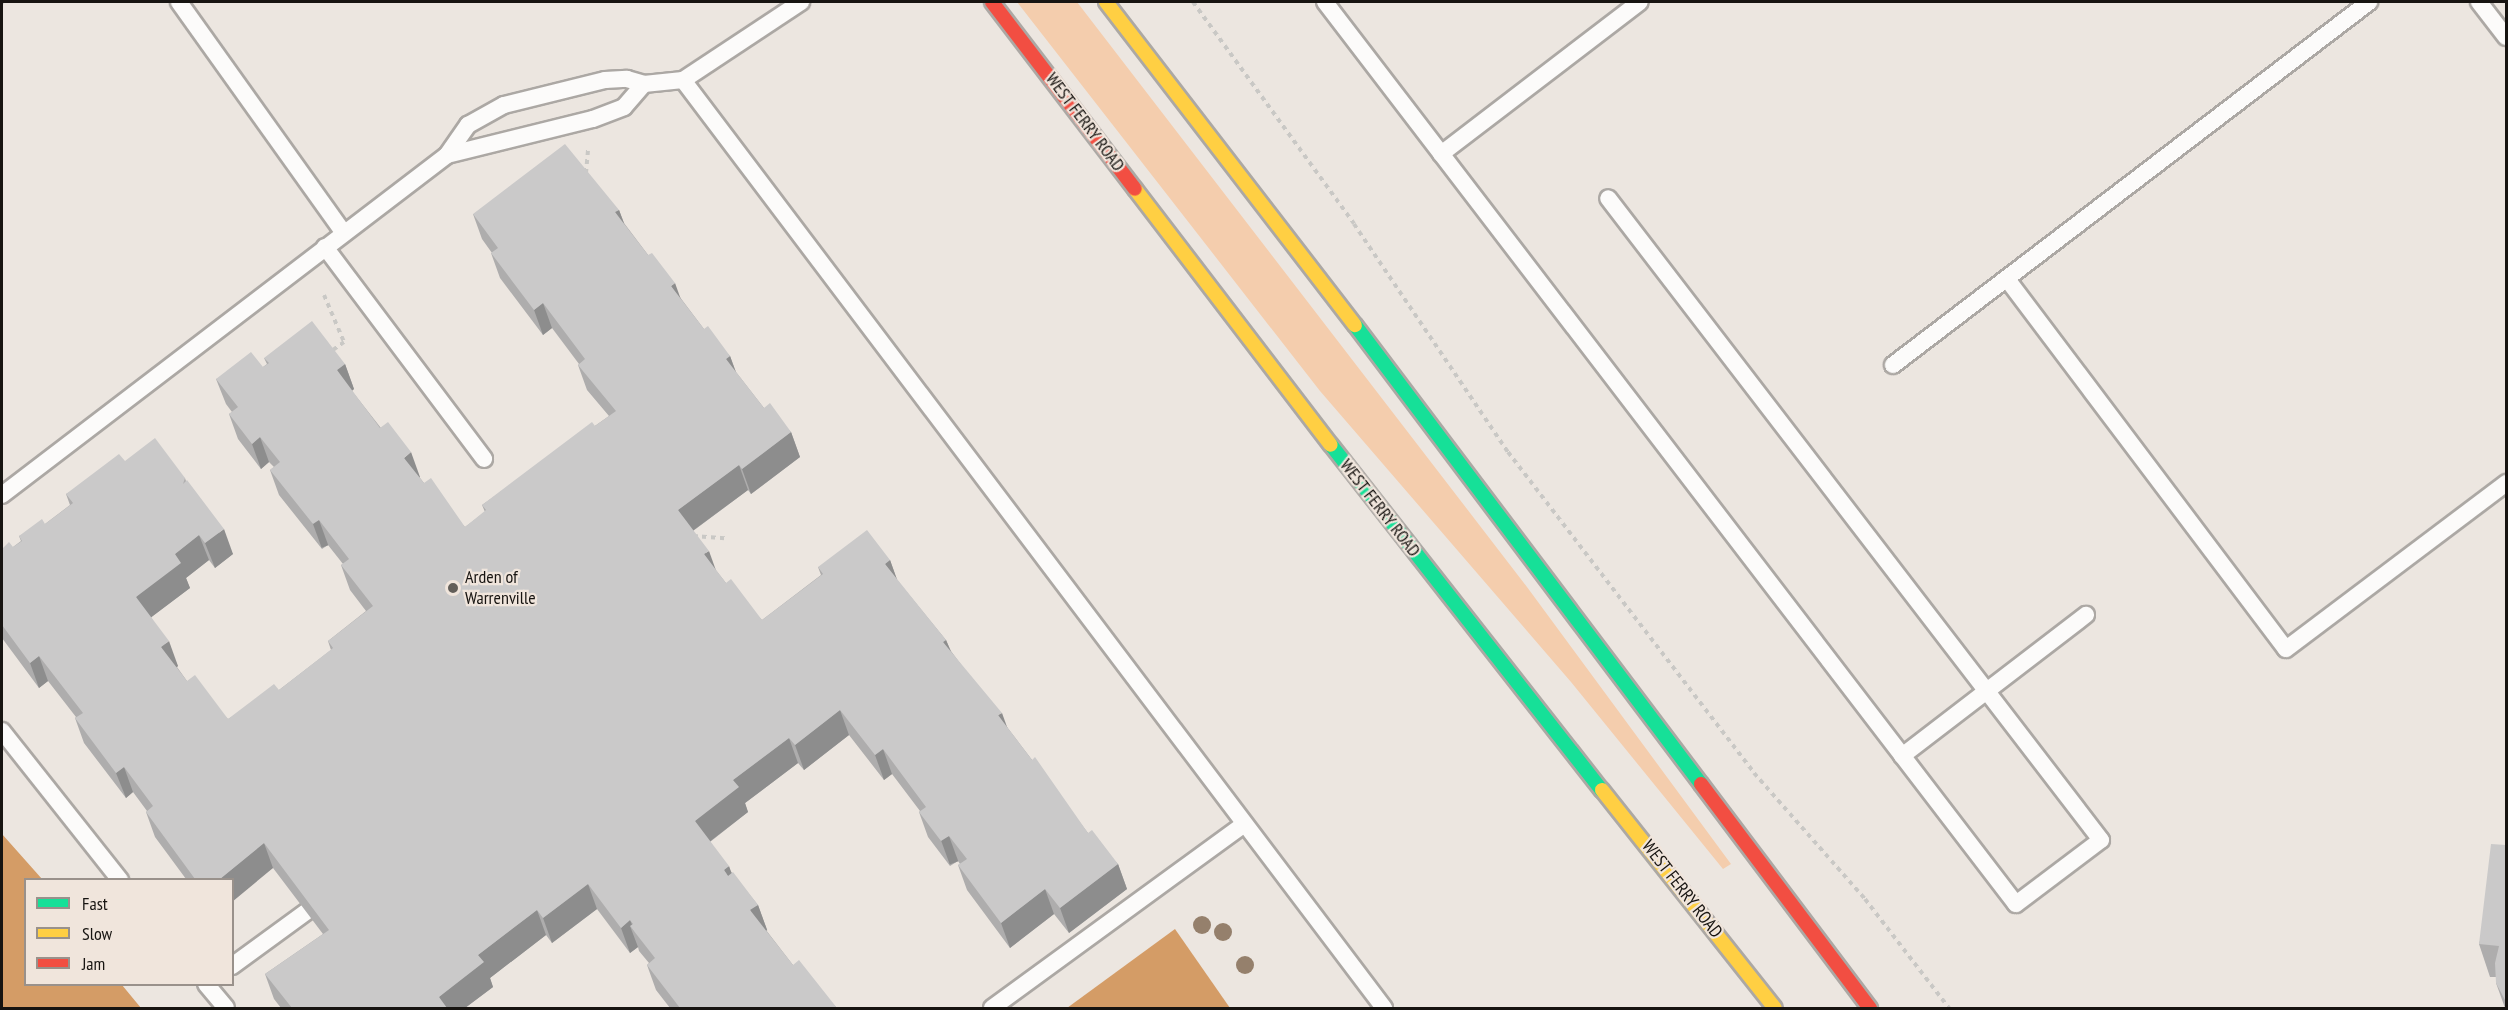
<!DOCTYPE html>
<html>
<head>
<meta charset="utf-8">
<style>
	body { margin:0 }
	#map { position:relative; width:2508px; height:1010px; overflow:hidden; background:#ece6e0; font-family:"PT Sans Narrow",sans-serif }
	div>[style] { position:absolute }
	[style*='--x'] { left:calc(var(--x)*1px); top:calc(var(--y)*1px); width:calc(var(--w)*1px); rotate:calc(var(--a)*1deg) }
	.green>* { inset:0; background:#f4cdad }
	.water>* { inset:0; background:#d49c66 }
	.path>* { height:4px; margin-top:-2px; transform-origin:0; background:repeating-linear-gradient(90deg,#c9c8c5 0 4.5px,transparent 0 9px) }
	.roads { filter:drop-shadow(2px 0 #aca8a4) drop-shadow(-2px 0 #aca8a4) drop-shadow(0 2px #aca8a4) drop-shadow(0 -2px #aca8a4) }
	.lane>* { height:16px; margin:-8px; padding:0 8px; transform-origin:8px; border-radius:8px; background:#fcfbfa }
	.fast>* { height:14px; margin:-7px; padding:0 7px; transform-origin:7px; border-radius:7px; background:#16e098 }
	.slow>* { height:14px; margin:-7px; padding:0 7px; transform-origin:7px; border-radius:7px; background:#ffcf43 }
	.jam>* { height:14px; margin:-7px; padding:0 7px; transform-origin:7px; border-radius:7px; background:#f24e42 }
	.trees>* { width:18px; height:18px; margin:-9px; border-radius:50%; background:#95806c }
	.wall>* { inset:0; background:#aeadad }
	.shaded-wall>* { inset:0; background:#8d8d8d; transform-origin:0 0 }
	.building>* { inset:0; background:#cac9c9 }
	.dots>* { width:16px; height:16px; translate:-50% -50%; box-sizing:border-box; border:3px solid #f0e5dc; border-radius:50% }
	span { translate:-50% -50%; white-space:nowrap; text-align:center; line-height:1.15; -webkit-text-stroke:4.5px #f0e5dc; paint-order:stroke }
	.street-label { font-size:18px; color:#171411 }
	.poi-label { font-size:18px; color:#171411 }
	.left { translate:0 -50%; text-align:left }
	.frame { position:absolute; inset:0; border:3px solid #171411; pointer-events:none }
	.legend { position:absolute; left:24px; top:878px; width:210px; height:108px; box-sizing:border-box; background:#f0e5dc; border:2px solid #99918b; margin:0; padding:8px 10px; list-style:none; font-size:18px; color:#171411 }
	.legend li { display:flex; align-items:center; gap:12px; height:30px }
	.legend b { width:30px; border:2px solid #99918b }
</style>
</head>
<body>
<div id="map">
	<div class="green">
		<div style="clip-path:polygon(1017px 2px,1077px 2px,1527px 587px,1731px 864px,1723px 869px,1571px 682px,1320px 391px)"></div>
	</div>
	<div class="water">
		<div style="clip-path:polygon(2px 834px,42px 879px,26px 880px,26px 984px,122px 985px,141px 1008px,2px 1008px)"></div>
		<div style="clip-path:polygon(1175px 929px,1230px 1008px,1067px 1008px)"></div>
	</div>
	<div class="path">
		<div style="--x:1193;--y:2;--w:274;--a:54"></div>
		<div style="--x:1354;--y:224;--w:275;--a:56"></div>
		<div style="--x:1508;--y:452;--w:404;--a:52.5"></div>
		<div style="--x:1754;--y:773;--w:168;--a:48.6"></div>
		<div style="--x:1865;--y:899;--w:138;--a:52.4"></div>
		<div style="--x:2;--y:3;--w:1;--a:-45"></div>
		<div style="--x:586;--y:173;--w:25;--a:-85"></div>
		<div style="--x:324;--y:295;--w:51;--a:66.9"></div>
		<div style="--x:344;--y:342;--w:17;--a:144"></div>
		<div style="--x:693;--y:536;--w:32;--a:4"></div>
	</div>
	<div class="roads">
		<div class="lane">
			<div style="--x:179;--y:2;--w:284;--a:54.5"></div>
			<div style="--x:801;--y:2;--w:141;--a:146.5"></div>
			<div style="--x:683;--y:80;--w:1163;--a:52.93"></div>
			<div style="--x:1325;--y:2;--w:1136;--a:52.55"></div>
			<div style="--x:2016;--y:904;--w:106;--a:-37"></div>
			<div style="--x:2101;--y:840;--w:809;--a:-127.52"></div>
			<div style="--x:2479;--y:2;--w:44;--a:52.4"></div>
			<div style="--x:1441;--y:154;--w:250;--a:-37.4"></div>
			<div style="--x:447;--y:155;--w:150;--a:-13.9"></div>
			<div style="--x:593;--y:119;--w:33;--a:-21"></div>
			<div style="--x:624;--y:107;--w:30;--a:-49"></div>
			<div style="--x:325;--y:247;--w:265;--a:53.1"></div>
			<div style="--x:2007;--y:279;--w:463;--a:53"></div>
			<div style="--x:2286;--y:649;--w:276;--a:-37"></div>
			<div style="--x:1893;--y:365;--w:599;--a:-37.33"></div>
			<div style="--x:2;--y:495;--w:560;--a:-37.38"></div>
			<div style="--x:447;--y:155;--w:37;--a:-55"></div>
			<div style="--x:468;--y:125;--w:41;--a:-29.1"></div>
			<div style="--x:504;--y:105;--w:104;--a:-13.9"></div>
			<div style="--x:605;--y:80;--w:22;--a:-3"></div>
			<div style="--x:627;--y:79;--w:18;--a:16"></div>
			<div style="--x:644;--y:84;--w:39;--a:-6"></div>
			<div style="--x:2;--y:731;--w:190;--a:51.6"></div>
			<div style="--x:1902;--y:756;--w:232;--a:-37.5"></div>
			<div style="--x:232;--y:966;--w:92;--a:-36.1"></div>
			<div style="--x:206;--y:984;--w:31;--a:50"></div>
			<div style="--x:992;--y:1008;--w:312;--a:-36.1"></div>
		</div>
		<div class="fast">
			<div style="--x:1355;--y:325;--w:575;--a:52.99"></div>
			<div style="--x:1331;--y:445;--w:439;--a:51.9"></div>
		</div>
		<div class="slow">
			<div style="--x:1106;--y:2;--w:408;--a:52.4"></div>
			<div style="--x:1135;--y:189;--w:322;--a:52.6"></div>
			<div style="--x:1602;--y:790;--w:278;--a:51.6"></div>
		</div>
		<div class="jam">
			<div style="--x:992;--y:2;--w:235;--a:52.6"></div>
			<div style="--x:1701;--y:784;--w:281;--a:53"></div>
		</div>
	</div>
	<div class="trees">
		<div style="left:1202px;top:925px"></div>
		<div style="left:1223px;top:932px"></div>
		<div style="left:1245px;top:965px"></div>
	</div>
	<div class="wall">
		<div style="clip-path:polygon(619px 210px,624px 223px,704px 329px,730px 356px,736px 372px,764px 408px,791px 432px,800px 457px,751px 494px,748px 490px,693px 531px,715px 569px,726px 583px,762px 620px,821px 575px,818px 567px,890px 560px,897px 580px,946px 640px,951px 651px,1007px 727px,1088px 833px,1118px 864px,1127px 889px,1069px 933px,1054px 914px,1010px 948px,967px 890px,958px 865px,960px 864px,958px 861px,950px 866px,928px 837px,919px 812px,920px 811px,892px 774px,884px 780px,849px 735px,804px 770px,798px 763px,745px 803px,748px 812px,710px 842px,732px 873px,758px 905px,767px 930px,766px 930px,793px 965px,837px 1008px,670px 1008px,656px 990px,647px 965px,649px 963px,639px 951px,638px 947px,630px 953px,597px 909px,552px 943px,546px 935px,490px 978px,493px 987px,465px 1008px,281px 1008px,274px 999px,265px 974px,323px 934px,273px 868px,232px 879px,186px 879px,155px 837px,146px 812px,147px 811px,133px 792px,126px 798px,84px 743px,75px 718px,76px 717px,48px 681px,39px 688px,2px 638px,2px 549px,13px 547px,21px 541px,19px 536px,45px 524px,70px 505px,66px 494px,125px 461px,185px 478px,186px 481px,233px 554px,215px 568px,209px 560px,186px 578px,190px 588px,151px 617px,178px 666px,177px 667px,187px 681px,228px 719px,279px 690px,331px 650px,328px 641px,366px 611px,350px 590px,341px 565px,343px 564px,328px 545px,322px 549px,279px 495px,270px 470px,274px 467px,269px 462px,261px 469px,238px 439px,229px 414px,232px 412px,226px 404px,216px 379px,263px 367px,267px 364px,264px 358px,345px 364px,354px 389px,352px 391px,424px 483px,465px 527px,485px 512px,482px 505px,609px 416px,587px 390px,578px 365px,579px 364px,552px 328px,543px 335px,500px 278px,491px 253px,492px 253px,482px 239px,473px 214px)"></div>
		<div style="clip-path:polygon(2506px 845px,2506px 1008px,2505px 1008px,2496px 983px,2496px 977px,2490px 977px,2479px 944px)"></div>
	</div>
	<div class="shaded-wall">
		<div style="clip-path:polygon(619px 210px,628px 234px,615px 212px)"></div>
		<div style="clip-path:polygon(675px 283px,684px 308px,671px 286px)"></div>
		<div style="clip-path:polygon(543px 303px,552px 328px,543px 335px,534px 310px)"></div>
		<div style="clip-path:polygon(730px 356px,739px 381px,726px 359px)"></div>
		<div style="clip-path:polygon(345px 364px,354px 389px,346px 395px,337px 370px)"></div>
		<div style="clip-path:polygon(791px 432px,800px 457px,751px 494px,742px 469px)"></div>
		<div style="clip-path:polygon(260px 437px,269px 462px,261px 469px,252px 444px)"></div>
		<div style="clip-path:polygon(411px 452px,420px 477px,413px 483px,404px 458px)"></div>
		<div style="clip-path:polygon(739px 465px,748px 490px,687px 535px,678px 510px)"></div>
		<div style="left:319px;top:520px;width:27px;height:7px;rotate:70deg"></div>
		<div style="clip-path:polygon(224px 529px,233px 554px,215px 568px,205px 543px)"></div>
		<div style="clip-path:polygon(199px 535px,209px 560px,186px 578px,190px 588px,145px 622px,136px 597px,175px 554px)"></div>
		<div style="clip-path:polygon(709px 551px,718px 576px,704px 554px)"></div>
		<div style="clip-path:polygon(890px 560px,899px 585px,885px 564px)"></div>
		<div style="clip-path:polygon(946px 640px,956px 664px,943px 642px)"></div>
		<div style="clip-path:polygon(169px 641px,178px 666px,170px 672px,161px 647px)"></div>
		<div style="clip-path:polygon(39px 656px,48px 681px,39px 688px,30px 663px)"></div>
		<div style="clip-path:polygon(840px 710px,849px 735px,804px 770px,795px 745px)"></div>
		<div style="clip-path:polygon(1002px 713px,1011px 738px,998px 715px)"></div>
		<div style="clip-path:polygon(789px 738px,798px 763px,745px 803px,748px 812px,704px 846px,695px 821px,733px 780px)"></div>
		<div style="clip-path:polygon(883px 749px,892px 774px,884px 780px,875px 755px)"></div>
		<div style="clip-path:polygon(124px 767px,133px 792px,126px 798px,116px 773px)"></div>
		<div style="left:949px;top:836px;width:27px;height:9px;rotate:70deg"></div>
		<div style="clip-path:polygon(264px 843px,273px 868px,232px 902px,232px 879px,220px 879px)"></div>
		<div style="clip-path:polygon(1118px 864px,1127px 889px,1069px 933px,1060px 908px)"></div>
		<div style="clip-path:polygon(729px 866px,738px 891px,724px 870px)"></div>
		<div style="clip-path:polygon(588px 884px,597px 909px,552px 943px,543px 918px)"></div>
		<div style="clip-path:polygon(1045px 889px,1054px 914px,1010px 948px,1001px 923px)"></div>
		<div style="left:758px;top:905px;width:27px;height:9px;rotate:70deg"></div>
		<div style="clip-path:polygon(537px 910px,546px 935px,490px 978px,493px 987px,465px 1008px,443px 1008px,439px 997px,478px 955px)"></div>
		<div style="clip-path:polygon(630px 920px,635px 932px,630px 926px,638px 947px,630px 953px,621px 928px)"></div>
	</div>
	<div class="building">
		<div style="clip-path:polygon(565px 144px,619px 210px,615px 212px,648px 255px,652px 253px,675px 283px,671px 286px,704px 329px,708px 326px,730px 356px,726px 359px,764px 408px,770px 403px,791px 432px,742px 469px,739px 465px,678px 510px,709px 551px,704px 554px,726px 583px,731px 579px,762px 620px,823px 574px,818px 567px,867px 530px,890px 560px,885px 564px,946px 640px,943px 642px,1002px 713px,998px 715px,1032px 760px,1035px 757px,1088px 833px,1092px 830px,1118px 864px,1060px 908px,1045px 889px,1001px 923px,958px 865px,967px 859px,949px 836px,941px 841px,919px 812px,926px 807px,883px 749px,875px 755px,840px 710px,795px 745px,789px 738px,733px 780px,739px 787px,695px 821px,729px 866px,724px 870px,728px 876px,733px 872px,758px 905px,750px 910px,793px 965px,799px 960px,837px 1008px,680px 1008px,647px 965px,655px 958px,630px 926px,633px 924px,630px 920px,621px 928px,588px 884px,543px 918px,537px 910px,478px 955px,484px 962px,439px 997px,447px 1008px,292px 1008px,265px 974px,329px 930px,264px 843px,220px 879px,195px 879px,146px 812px,153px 806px,124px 767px,116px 773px,75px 718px,83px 713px,39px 656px,30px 663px,2px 625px,2px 549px,9px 542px,13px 547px,22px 541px,19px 536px,42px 519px,45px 524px,73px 503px,66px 494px,119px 454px,125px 461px,155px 438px,185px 478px,183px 484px,187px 480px,224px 529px,205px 543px,199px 535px,175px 554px,181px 563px,136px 597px,169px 641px,161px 647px,187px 681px,195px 675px,228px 719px,274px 684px,279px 690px,333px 648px,328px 641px,373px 606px,341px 565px,349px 559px,319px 520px,313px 524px,270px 470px,280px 462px,260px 437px,252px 444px,229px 414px,238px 407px,216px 379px,251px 352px,263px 367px,269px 363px,264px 358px,312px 321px,345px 364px,337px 370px,380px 428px,388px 422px,411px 452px,404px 458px,424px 483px,431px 478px,465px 527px,486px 510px,482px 505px,592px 422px,595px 426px,616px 411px,578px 365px,585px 359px,543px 303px,534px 310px,491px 253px,498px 248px,473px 214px)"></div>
		<div style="clip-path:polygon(2491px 844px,2506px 845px,2506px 1002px,2496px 983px,2495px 963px,2499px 946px,2479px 944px)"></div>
	</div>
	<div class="dots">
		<div style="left:453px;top:588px;background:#625e59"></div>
	</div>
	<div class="street-label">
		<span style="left:1085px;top:122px;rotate:53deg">WEST FERRY ROAD</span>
		<span style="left:1380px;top:508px;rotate:52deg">WEST FERRY ROAD</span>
		<span style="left:1682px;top:889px;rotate:52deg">WEST FERRY ROAD</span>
	</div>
	<div class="poi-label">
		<span class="left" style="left:465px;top:588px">Arden of<br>Warrenville</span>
	</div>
	<div class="frame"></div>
	<ul class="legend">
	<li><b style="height:8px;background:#16e098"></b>Fast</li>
	<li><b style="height:8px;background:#ffcf43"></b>Slow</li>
	<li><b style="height:8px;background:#f24e42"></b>Jam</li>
	</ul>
</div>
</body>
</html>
